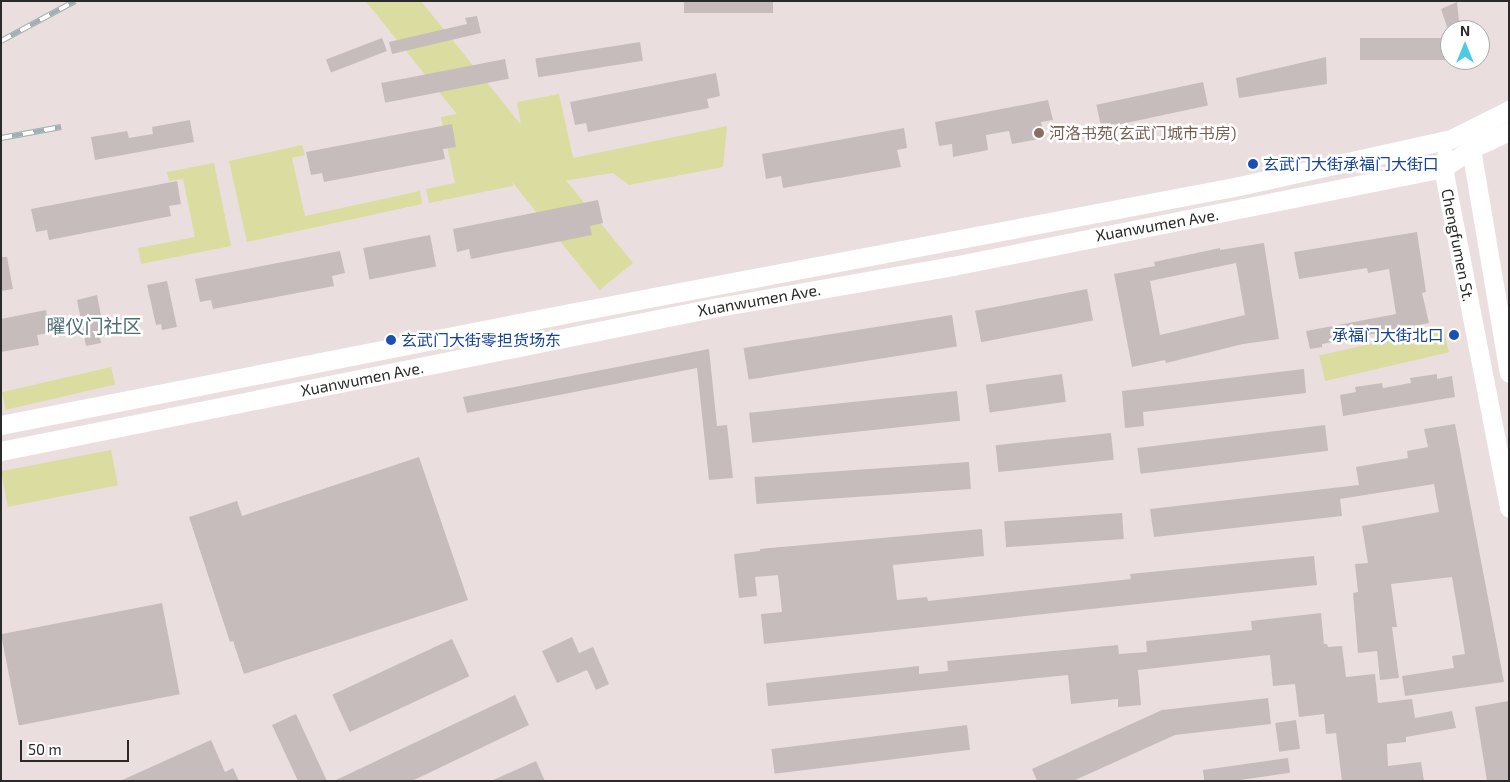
<!DOCTYPE html>
<html>
<head>
<meta charset="utf-8">
<style>
	body { margin:0 }
	#map { position:relative; width:1510px; height:782px; overflow:hidden; background:#ebdede; font-family:"Exo 2","Noto Sans SC",sans-serif }
	div>[style] { position:absolute }
	[style*='--x'] { left:calc(var(--x)*1px); top:calc(var(--y)*1px); width:calc(var(--w)*1px); rotate:calc(var(--a)*1deg) }
	.green>* { inset:0; background:#dadd9f; transform-origin:0 0 }
	.building>* { inset:0; background:#c7bcbc; transform-origin:0 0 }
	.secondary>* { height:19px; margin:-9.5px; padding:0 9.5px; transform-origin:9.5px; border-radius:9.5px; background:#fff }
	.rail>* { height:5.5px; margin-top:-2.75px; transform-origin:0; background:repeating-linear-gradient(90deg,#fff 0 11px,#a1afb3 0 22px); box-sizing:border-box; border-block:1px solid #a1afb3 }
	.dots>* { width:14px; height:14px; translate:-50% -50%; box-sizing:border-box; border:2px solid #fff; border-radius:50% }
	span { translate:-50% -50%; white-space:nowrap; text-align:center; line-height:1.15; -webkit-text-stroke:5px #fff; paint-order:stroke }
	.education-label { font-size:16px; color:#785e54 }
	.left { translate:0 -50%; text-align:left }
	.transit-label { font-size:16px; color:#164399 }
	.right { translate:-100% -50%; text-align:right }
	.street-label { font-size:16px; color:#2a2a2a }
	.quarter-label { font-size:19px; color:#4f6f77 }
	.frame { position:absolute; inset:0; border:2px solid #2a2a2a; pointer-events:none }
	.north { position:absolute; left:1440px; top:20px; width:50px; height:50px; box-sizing:border-box; background:#fff; border:1px solid #aaa; border-radius:50%; rotate:0deg; font-size:14px; font-weight:700; line-height:20px; text-align:center; color:#2a2a2a }
	.north::after { content:''; display:block; margin:auto; width:18px; height:22px; background:#4ccbe9; clip-path:polygon(50% 0,100% 100%,50% 72%,0 100%) }
	.scale { position:absolute; left:20px; top:740px; width:109px; height:22px; box-sizing:border-box; border:2px solid #2a2a2a; border-top:0; padding-left:6px; font-size:15px; line-height:18px; white-space:nowrap; color:#2a2a2a; -webkit-text-stroke:4px #fff; paint-order:stroke }
</style>
</head>
<body>
<div id="map">
	<div class="green">
		<div style="clip-path:polygon(559px 94px,573px 158px,727px 126px,723px 167px,629px 185px,613px 173px,531px 186px,517px 102px)"></div>
		<div style="clip-path:polygon(496px 106px,513px 186px,429px 203px,426px 189px,455px 183px,441px 117px)"></div>
		<div style="clip-path:polygon(302px 145px,305px 155px,292px 158px,305px 216px,420px 191px,422px 204px,247px 242px,229px 161px)"></div>
		<div style="clip-path:polygon(214px 163px,231px 246px,141px 264px,138px 248px,195px 237px,183px 179px,169px 181px,167px 172px)"></div>
		<div style="left:633px;top:263px;width:43px;height:489px;rotate:141deg"></div>
		<div style="left:1443px;top:327px;width:26px;height:127px;rotate:77deg"></div>
		<div style="left:111px;top:367px;width:18px;height:112px;rotate:77deg"></div>
		<div style="left:111px;top:450px;width:36px;height:112px;rotate:79deg"></div>
	</div>
	<div class="building">
		<div style="left:684px;top:1px;width:89px;height:12px"></div>
		<div style="clip-path:polygon(1457px 2px,1460px 30px,1448px 30px,1441px 9px)"></div>
		<div style="clip-path:polygon(477px 16px,481px 33px,392px 54px,389px 42px,467px 24px,465px 18px)"></div>
		<div style="left:382px;top:38px;width:14px;height:60px;rotate:69deg"></div>
		<div style="left:1450px;top:38px;width:22px;height:90px;rotate:90deg"></div>
		<div style="left:640px;top:42px;width:19px;height:106px;rotate:81deg"></div>
		<div style="clip-path:polygon(1326px 57px,1327px 84px,1239px 98px,1236px 78px)"></div>
		<div style="left:505px;top:59px;width:20px;height:126px;rotate:79deg"></div>
		<div style="clip-path:polygon(716px 73px,720px 96px,707px 99px,709px 108px,588px 132px,586px 123px,575px 125px,570px 102px)"></div>
		<div style="left:1203px;top:82px;width:24px;height:109px;rotate:78deg"></div>
		<div style="clip-path:polygon(1048px 100px,1053px 120px,1041px 122px,1045px 138px,1012px 144px,1009px 131px,986px 135px,988px 150px,953px 157px,952px 144px,939px 146px,935px 122px)"></div>
		<div style="clip-path:polygon(190px 120px,194px 142px,95px 160px,91px 137px,127px 131px,129px 138px,153px 134px,152px 127px)"></div>
		<div style="clip-path:polygon(452px 124px,456px 147px,443px 149px,445px 159px,324px 182px,322px 173px,311px 175px,306px 152px)"></div>
		<div style="clip-path:polygon(904px 128px,907px 148px,897px 150px,901px 167px,783px 188px,781px 176px,766px 179px,762px 154px)"></div>
		<div style="clip-path:polygon(177px 181px,181px 204px,169px 206px,171px 216px,49px 240px,47px 230px,36px 232px,31px 209px)"></div>
		<div style="clip-path:polygon(598px 200px,603px 223px,590px 226px,592px 235px,471px 259px,469px 249px,457px 252px,453px 229px)"></div>
		<div style="clip-path:polygon(1417px 232px,1426px 292px,1422px 293px,1429px 323px,1322px 344px,1322px 347px,1310px 349px,1306px 331px,1396px 314px,1389px 269px,1368px 273px,1367px 268px,1299px 279px,1294px 252px)"></div>
		<div style="left:430px;top:235px;width:32px;height:68px;rotate:79deg"></div>
		<div style="clip-path:polygon(evenodd,1264px 243px,1279px 339px,1243px 344px,1166px 363px,1165px 360px,1132px 367px,1114px 274px,1155px 266px,1154px 262px,1220px 248px,1220px 250px,1264px 243px,1236px 263px,1245px 315px,1160px 335px,1150px 281px,1236px 263px)"></div>
		<div style="clip-path:polygon(340px 251px,345px 273px,332px 276px,334px 286px,213px 309px,211px 300px,200px 302px,195px 279px)"></div>
		<div style="clip-path:polygon(1px 257px,7px 257px,13px 289px,1px 291px)"></div>
		<div style="clip-path:polygon(167px 281px,177px 327px,162px 330px,161px 324px,156px 325px,147px 285px)"></div>
		<div style="left:1087px;top:289px;width:32px;height:114px;rotate:79deg"></div>
		<div style="clip-path:polygon(97px 295px,105px 336px,100px 337px,101px 343px,86px 346px,77px 300px)"></div>
		<div style="clip-path:polygon(46px 310px,50px 333px,37px 335px,39px 345px,1px 352px,1px 319px)"></div>
		<div style="left:952px;top:315px;width:32px;height:211px;rotate:81deg"></div>
		<div style="clip-path:polygon(709px 349px,717px 426px,727px 425px,733px 478px,709px 480px,697px 368px,467px 413px,463px 397px)"></div>
		<div style="clip-path:polygon(1304px 369px,1306px 393px,1143px 412px,1144px 426px,1125px 428px,1122px 391px)"></div>
		<div style="left:1062px;top:374px;width:28px;height:77px;rotate:82deg"></div>
		<div style="clip-path:polygon(1437px 374px,1437px 379px,1452px 376px,1455px 397px,1343px 416px,1340px 395px,1356px 392px,1355px 387px,1382px 383px,1383px 388px,1411px 383px,1410px 378px)"></div>
		<div style="left:957px;top:391px;width:30px;height:209px;rotate:84deg"></div>
		<div style="clip-path:polygon(1455px 424px,1504px 682px,1405px 696px,1402px 676px,1454px 668px,1452px 656px,1465px 654px,1452px 577px,1391px 584px,1397px 627px,1392px 627px,1399px 678px,1380px 680px,1377px 651px,1358px 653px,1353px 593px,1358px 592px,1355px 564px,1368px 563px,1362px 526px,1439px 512px,1434px 484px,1340px 499px,1342px 516px,1154px 537px,1150px 509px,1359px 485px,1356px 467px,1408px 458px,1407px 451px,1428px 447px,1424px 429px)"></div>
		<div style="left:1325px;top:425px;width:26px;height:189px;rotate:83deg"></div>
		<div style="left:1111px;top:433px;width:27px;height:116px;rotate:84deg"></div>
		<div style="clip-path:polygon(419px 457px,468px 600px,244px 674px,233px 641px,230px 642px,189px 517px,237px 501px,242px 516px)"></div>
		<div style="left:969px;top:462px;width:27px;height:215px;rotate:86deg"></div>
		<div style="left:1122px;top:513px;width:26px;height:118px;rotate:86deg"></div>
		<div style="clip-path:polygon(982px 529px,984px 556px,893px 565px,897px 600px,927px 597px,928px 601px,1131px 579px,1130px 574px,1314px 556px,1317px 585px,764px 644px,761px 614px,782px 612px,778px 575px,755px 577px,757px 596px,739px 598px,734px 554px,760px 551px,760px 549px)"></div>
		<div style="left:162px;top:603px;width:93px;height:164px;rotate:79deg"></div>
		<div style="clip-path:polygon(1321px 613px,1324px 644px,1327px 644px,1328px 647px,1342px 646px,1346px 677px,1375px 674px,1378px 703px,1412px 699px,1415px 718px,1452px 711px,1456px 728px,1406px 737px,1406px 742px,1387px 744px,1388px 766px,1421px 762px,1424px 781px,1342px 781px,1336px 733px,1326px 734px,1324px 714px,1299px 717px,1295px 684px,1273px 686px,1270px 655px,1138px 670px,1141px 705px,1118px 707px,1118px 699px,1071px 704px,1068px 675px,768px 706px,766px 683px,919px 666px,919px 674px,948px 671px,947px 661px,1118px 645px,1119px 654px,1147px 652px,1146px 641px,1252px 630px,1251px 621px)"></div>
		<div style="clip-path:polygon(572px 637px,579px 653px,593px 647px,609px 684px,596px 690px,587px 670px,557px 683px,542px 651px)"></div>
		<div style="left:452px;top:639px;width:41px;height:132px;rotate:65deg"></div>
		<div style="clip-path:polygon(515px 695px,529px 725px,412px 781px,334px 781px)"></div>
		<div style="clip-path:polygon(1268px 698px,1271px 724px,1175px 735px,1073px 781px,1037px 781px,1032px 769px,1162px 710px)"></div>
		<div style="clip-path:polygon(1508px 701px,1509px 781px,1487px 781px,1475px 707px)"></div>
		<div style="clip-path:polygon(296px 714px,327px 781px,298px 781px,272px 725px)"></div>
		<div style="left:1296px;top:720px;width:29px;height:21px;rotate:82deg"></div>
		<div style="left:967px;top:725px;width:25px;height:197px;rotate:83deg"></div>
		<div style="clip-path:polygon(211px 740px,225px 772px,233px 768px,239px 781px,120px 781px)"></div>
		<div style="left:1288px;top:758px;width:15px;height:86px;rotate:82deg"></div>
		<div style="clip-path:polygon(536px 761px,545px 781px,491px 781px)"></div>
	</div>
	<div class="secondary">
		<div style="--x:1471;--y:149;--w:227;--a:80.4"></div>
		<div style="--x:1446;--y:157;--w:11;--a:105"></div>
		<div style="--x:1443;--y:168;--w:346;--a:79"></div>
		<div style="--x:1;--y:425;--w:585;--a:-11.14"></div>
		<div style="--x:575;--y:312;--w:676;--a:-10.74"></div>
		<div style="--x:1239;--y:186;--w:217;--a:-12.5"></div>
		<div style="--x:1451;--y:139;--w:65;--a:-26.6"></div>
		<div style="--x:1;--y:451;--w:731;--a:-11.36"></div>
		<div style="--x:718;--y:307;--w:239;--a:-9.9"></div>
		<div style="--x:953;--y:266;--w:500;--a:-11.3"></div>
		<div style="--x:1443;--y:168;--w:34;--a:-34"></div>
		<div style="--x:1471;--y:149;--w:42;--a:-25.3"></div>
	</div>
	<div class="rail">
		<div style="--x:1;--y:41;--w:84;--a:-28.4"></div>
		<div style="--x:1;--y:138;--w:61;--a:-10.4"></div>
	</div>
	<div class="dots">
		<div style="left:1039px;top:133px;background:#8d6e63"></div>
		<div style="left:1253px;top:164px;background:#1a4fb4"></div>
		<div style="left:1454px;top:335px;background:#1a4fb4"></div>
		<div style="left:391px;top:340px;background:#1a4fb4"></div>
	</div>
	<div class="education-label">
		<span class="left" style="left:1049px;top:133px">河洛书苑(玄武门城市书房)</span>
	</div>
	<div class="transit-label">
		<span class="left" style="left:1263px;top:164px">玄武门大街承福门大街口</span>
		<span class="right" style="left:1444px;top:335px">承福门大街北口</span>
		<span class="left" style="left:401px;top:340px">玄武门大街零担货场东</span>
	</div>
	<div class="street-label">
		<span style="left:1157px;top:225px;rotate:-10deg">Xuanwumen Ave.</span>
		<span style="left:1458px;top:245px;rotate:79deg">Chengfumen St.</span>
		<span style="left:759px;top:300px;rotate:-10deg">Xuanwumen Ave.</span>
		<span style="left:362px;top:379px;rotate:-11deg">Xuanwumen Ave.</span>
	</div>
	<div class="quarter-label">
		<span style="left:94px;top:326px">曜仪门社区</span>
	</div>
	<div class="frame"></div>
	<div class="north">N</div>
	<div class="scale">50 m</div>
</div>
</body>
</html>
